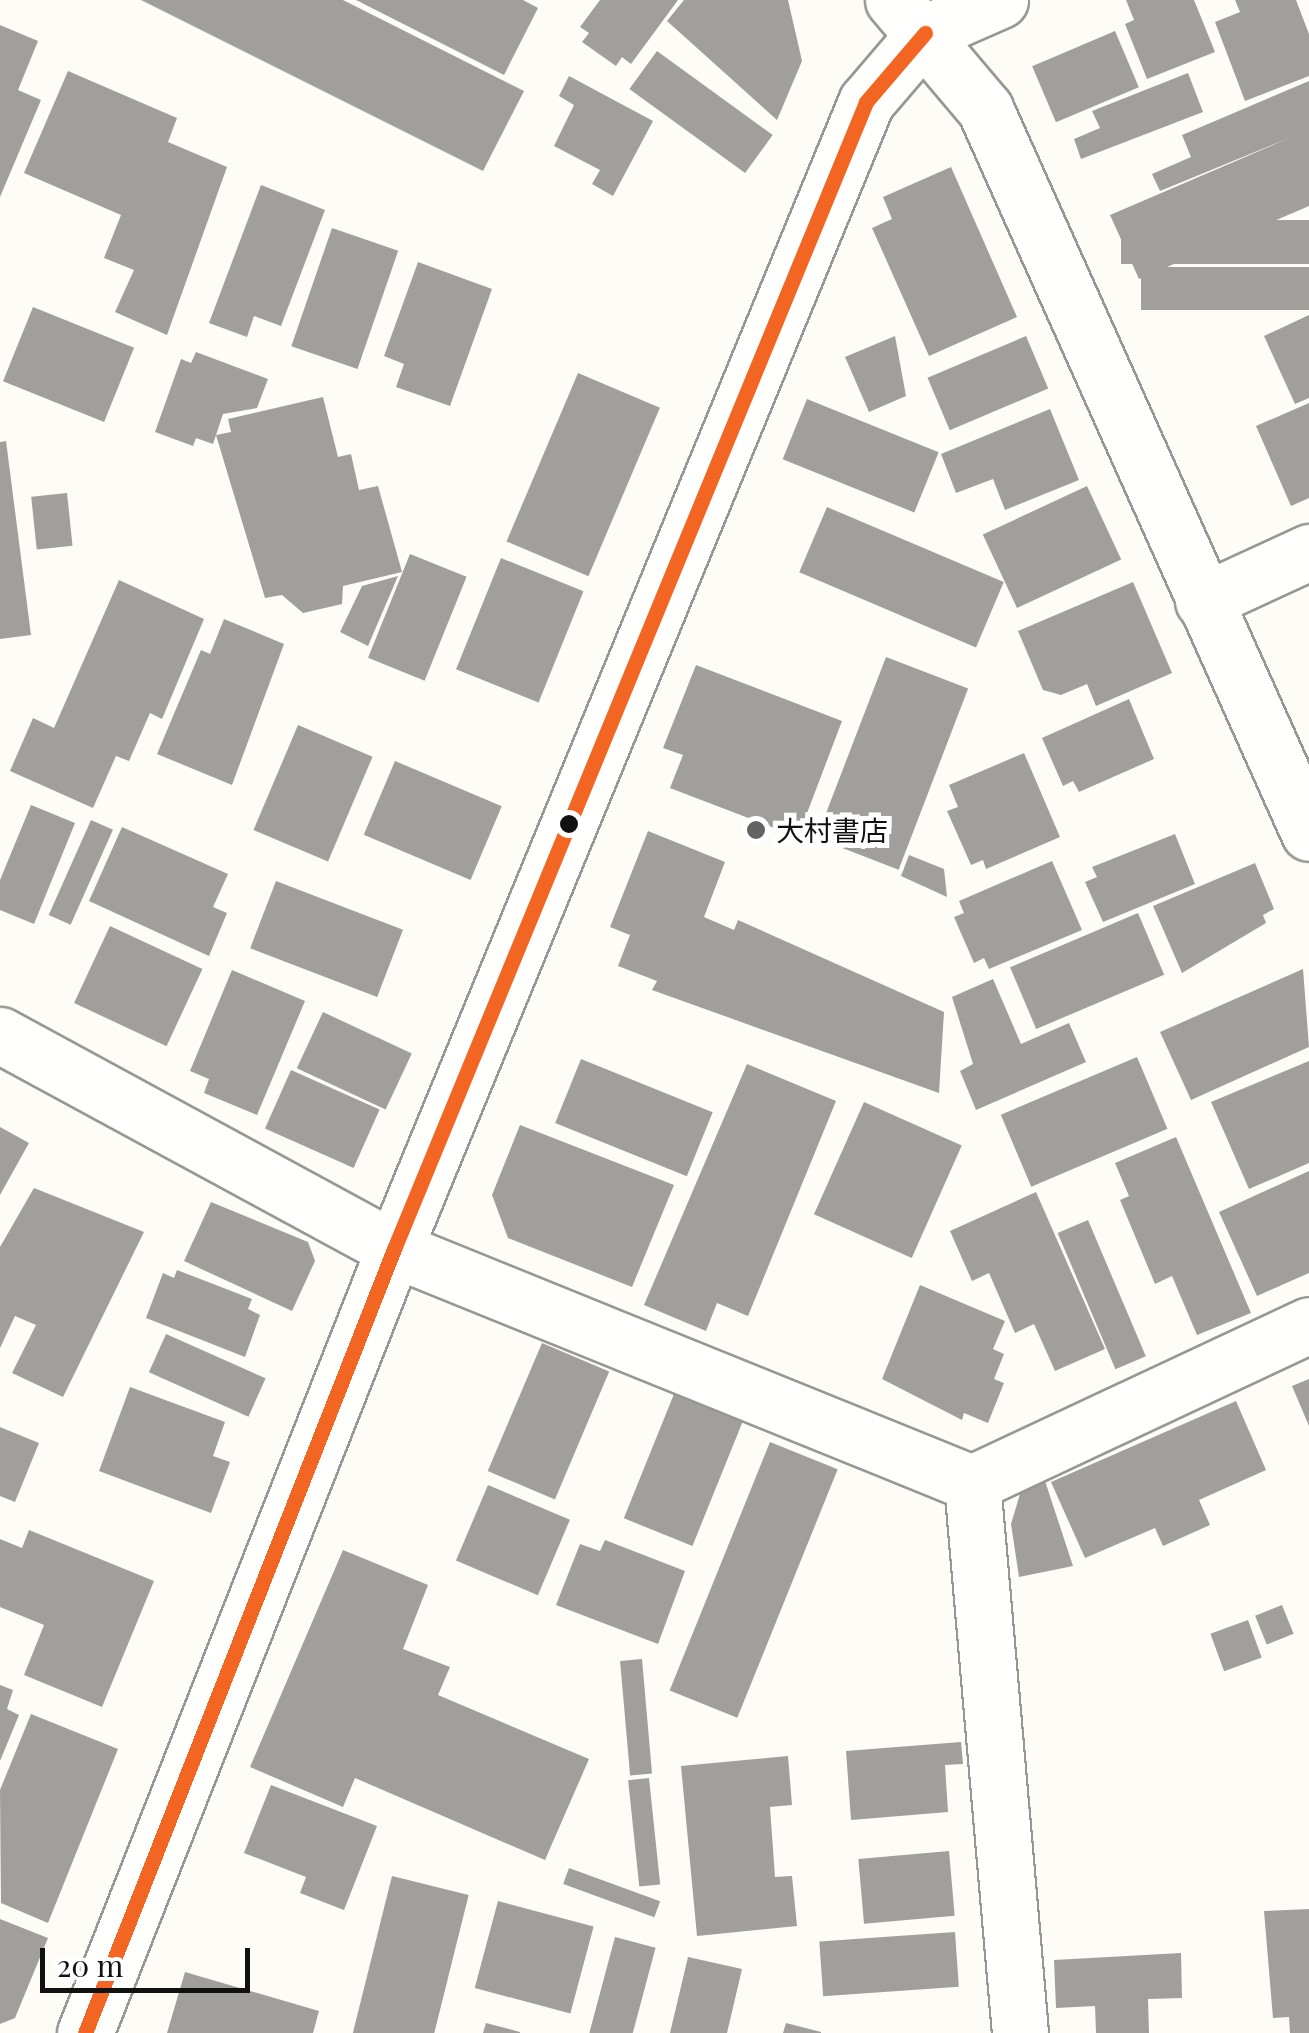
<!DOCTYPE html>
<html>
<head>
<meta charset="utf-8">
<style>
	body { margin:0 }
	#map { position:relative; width:1309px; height:2033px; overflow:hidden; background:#fdfcf7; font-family:"Playfair Display","Noto Sans JP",serif }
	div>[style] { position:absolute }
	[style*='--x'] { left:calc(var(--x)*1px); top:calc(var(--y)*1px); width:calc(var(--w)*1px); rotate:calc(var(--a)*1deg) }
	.building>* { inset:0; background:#a19f9c; transform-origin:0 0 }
	.roads { filter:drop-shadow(2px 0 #979795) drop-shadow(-2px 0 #979795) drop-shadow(0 2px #979795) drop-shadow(0 -2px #979795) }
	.minor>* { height:55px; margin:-27.5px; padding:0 27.5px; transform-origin:27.5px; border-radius:27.5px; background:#fffffe }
	.tertiary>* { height:55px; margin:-27.5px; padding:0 27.5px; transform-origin:27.5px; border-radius:27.5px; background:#fffffe }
	.bus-1>* { height:15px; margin:-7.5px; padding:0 7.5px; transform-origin:7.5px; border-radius:7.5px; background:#f26522 }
	.dots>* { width:28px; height:28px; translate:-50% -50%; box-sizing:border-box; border:5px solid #fff; border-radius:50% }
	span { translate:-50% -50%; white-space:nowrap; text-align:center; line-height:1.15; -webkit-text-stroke:10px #fff; paint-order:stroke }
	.poi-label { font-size:28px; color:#111 }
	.left { translate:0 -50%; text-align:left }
	.scale { position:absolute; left:40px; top:1948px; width:210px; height:45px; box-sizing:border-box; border:5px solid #111; border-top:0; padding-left:12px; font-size:30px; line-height:35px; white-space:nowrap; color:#111; -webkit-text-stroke:8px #fff; paint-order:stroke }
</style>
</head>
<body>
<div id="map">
	<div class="building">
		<div style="clip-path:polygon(141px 0,343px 0,524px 91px,483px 171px)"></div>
		<div style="clip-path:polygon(356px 0,523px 0,538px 8px,504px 75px)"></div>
		<div style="clip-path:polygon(600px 0,678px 0,631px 64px,622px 57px,616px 66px,582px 42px,589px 33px,580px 27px)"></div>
		<div style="clip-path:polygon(684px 0,788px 0,802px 61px,777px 120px,667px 21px)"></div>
		<div style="clip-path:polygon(1126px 0,1194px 0,1215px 52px,1147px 79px,1125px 24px,1134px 20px)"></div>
		<div style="clip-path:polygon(1235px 0,1296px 0,1309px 34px,1309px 76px,1245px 101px,1215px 22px,1240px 12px)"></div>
		<div style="clip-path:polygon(0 25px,38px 41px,18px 90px,41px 100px,0 197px)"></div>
		<div style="left:1115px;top:31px;width:61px;height:90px;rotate:67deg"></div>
		<div style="left:657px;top:51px;width:143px;height:47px;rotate:36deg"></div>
		<div style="clip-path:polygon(68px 71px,177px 118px,168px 142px,227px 167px,167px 335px,115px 312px,134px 270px,104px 258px,121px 215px,24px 173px)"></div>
		<div style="clip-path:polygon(1188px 73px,1203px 112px,1081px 159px,1074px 139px,1100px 128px,1092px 111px)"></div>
		<div style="clip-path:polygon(569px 76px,653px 121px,613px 196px,592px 184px,600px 170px,554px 146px,574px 105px,559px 96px)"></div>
		<div style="clip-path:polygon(1309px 81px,1309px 206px,1139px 279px,1110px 215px,1294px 136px,1160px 191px,1152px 174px,1191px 157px,1182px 135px)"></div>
		<div style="clip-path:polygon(951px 167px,1017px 317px,929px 356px,872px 228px,892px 219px,883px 197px)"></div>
		<div style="clip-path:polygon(261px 185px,325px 210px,281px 326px,254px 316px,247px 337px,209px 323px)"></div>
		<div style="left:1309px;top:220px;width:44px;height:188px;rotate:90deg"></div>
		<div style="left:332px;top:228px;width:70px;height:125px;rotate:19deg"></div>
		<div style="clip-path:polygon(418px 262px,492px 289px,450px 406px,396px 387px,404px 364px,384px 356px)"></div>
		<div style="left:1309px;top:267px;width:43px;height:168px;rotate:90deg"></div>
		<div style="left:33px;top:307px;width:109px;height:80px;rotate:22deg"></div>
		<div style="clip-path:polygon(1309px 315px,1309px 398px,1295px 404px,1264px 336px)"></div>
		<div style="clip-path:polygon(895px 336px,906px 396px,869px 412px,845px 357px)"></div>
		<div style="left:1026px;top:336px;width:57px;height:107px;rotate:67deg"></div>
		<div style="clip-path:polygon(196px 352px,268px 379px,257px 408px,223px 414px,213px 444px,196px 438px,193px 446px,155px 432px,181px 359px,191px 363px)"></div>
		<div style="left:578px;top:373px;width:89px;height:183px;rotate:23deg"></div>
		<div style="clip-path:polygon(323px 397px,338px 457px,351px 454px,359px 490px,378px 486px,402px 572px,343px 586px,342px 604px,303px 613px,282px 595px,265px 598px,216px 435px,231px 432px,228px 419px)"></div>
		<div style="left:807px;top:399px;width:142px;height:65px;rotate:22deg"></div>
		<div style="clip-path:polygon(1309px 403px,1309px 498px,1291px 506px,1256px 426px)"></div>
		<div style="clip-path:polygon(1050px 409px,1079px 480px,1005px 510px,993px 479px,956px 493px,941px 454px)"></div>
		<div style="clip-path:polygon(6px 441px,31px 635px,0 639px,0 442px)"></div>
		<div style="left:1087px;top:486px;width:81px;height:115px;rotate:65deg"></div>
		<div style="left:67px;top:493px;width:53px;height:36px;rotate:84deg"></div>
		<div style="left:827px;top:507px;width:192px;height:71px;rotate:23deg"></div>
		<div style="left:410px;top:554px;width:61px;height:112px;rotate:22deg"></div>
		<div style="left:501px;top:558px;width:89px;height:120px;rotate:22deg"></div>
		<div style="clip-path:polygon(398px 576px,368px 646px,340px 632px,362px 586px)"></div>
		<div style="clip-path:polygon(119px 580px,204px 619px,162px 719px,150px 713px,129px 761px,116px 756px,93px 808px,10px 771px,33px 718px,54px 728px)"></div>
		<div style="clip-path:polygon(1133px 582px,1172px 673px,1096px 706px,1087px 684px,1061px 695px,1043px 690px,1018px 631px)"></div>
		<div style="clip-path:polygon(224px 619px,284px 644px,232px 785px,157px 754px,201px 650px,210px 654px)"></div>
		<div style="left:886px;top:657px;width:88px;height:194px;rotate:21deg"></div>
		<div style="clip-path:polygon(696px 665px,842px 721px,798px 837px,670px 788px,683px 755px,663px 748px)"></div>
		<div style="clip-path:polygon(1129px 699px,1154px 759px,1079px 792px,1073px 781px,1063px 786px,1042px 738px)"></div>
		<div style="left:298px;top:725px;width:81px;height:114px;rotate:23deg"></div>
		<div style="clip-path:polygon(1024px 753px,1060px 837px,986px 869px,983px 860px,971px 865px,947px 811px,958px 807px,949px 785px)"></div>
		<div style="left:395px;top:761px;width:116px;height:80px;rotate:23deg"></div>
		<div style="clip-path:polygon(31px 805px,75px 823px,34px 924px,0 910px,0 880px)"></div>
		<div style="left:91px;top:820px;width:24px;height:104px;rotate:24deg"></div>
		<div style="clip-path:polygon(122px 827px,228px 874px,213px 907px,227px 913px,209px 956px,89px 901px)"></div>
		<div style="clip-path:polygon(648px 831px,725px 862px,704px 917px,734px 930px,738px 920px,944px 1012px,939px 1093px,652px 990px,657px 981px,618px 966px,630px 935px,610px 927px)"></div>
		<div style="clip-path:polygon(1175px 834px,1195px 884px,1103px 922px,1085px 882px,1097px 877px,1092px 867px)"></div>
		<div style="clip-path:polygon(909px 855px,944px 869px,947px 897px,901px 876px)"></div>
		<div style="clip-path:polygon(1052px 861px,1082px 930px,989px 969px,984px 958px,974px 963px,954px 917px,964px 913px,959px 901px)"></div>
		<div style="clip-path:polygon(1255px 863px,1274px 909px,1263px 915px,1266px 923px,1182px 973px,1153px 906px)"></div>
		<div style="left:276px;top:881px;width:136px;height:72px;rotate:21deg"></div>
		<div style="left:1138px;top:913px;width:67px;height:139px;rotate:67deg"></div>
		<div style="left:110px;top:926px;width:102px;height:85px;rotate:25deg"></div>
		<div style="clip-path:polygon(1303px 969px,1309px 1047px,1191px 1100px,1160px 1032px)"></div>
		<div style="clip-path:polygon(232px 970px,305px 1001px,257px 1115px,204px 1093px,209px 1079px,190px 1071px)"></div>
		<div style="clip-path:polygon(993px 979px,1021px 1044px,1069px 1023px,1086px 1062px,976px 1110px,960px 1071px,973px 1064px,952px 997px)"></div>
		<div style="left:323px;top:1012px;width:98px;height:62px;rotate:25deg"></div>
		<div style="left:1137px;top:1057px;width:78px;height:148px;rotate:67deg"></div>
		<div style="left:581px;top:1059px;width:142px;height:69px;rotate:22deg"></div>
		<div style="clip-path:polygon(1309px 1061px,1309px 1163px,1249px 1189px,1211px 1102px)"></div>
		<div style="clip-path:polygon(747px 1064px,836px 1101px,748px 1316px,717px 1303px,706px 1331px,644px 1305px)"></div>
		<div style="left:291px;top:1070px;width:97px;height:64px;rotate:24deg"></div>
		<div style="left:864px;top:1102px;width:107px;height:123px;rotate:24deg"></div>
		<div style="clip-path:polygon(520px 1125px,674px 1185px,632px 1287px,508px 1238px,492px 1195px)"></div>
		<div style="clip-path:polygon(0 1127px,29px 1143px,0 1195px)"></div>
		<div style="clip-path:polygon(1176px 1137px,1251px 1313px,1197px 1335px,1172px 1276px,1155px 1284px,1120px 1200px,1129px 1196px,1115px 1163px)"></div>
		<div style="clip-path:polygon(1309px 1171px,1309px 1273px,1257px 1296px,1219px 1212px)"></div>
		<div style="clip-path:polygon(34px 1188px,144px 1232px,63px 1397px,12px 1373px,36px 1325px,15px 1316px,0 1348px,0 1247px)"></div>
		<div style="clip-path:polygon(1036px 1192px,1105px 1349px,1055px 1371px,1034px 1324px,1015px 1333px,989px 1273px,972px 1281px,950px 1231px)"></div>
		<div style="clip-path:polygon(211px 1202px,308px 1242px,315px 1261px,292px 1311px,184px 1261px)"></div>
		<div style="left:1088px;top:1220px;width:148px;height:33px;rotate:67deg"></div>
		<div style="clip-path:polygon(177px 1270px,252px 1299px,248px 1309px,260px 1315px,245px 1357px,146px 1318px,163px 1273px,174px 1278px)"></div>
		<div style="clip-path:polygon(920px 1285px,1005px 1321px,993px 1349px,1004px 1354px,994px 1379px,1004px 1383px,988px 1423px,964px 1413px,962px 1420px,882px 1379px)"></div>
		<div style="left:166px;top:1334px;width:109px;height:42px;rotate:24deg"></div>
		<div style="left:542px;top:1343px;width:73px;height:139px;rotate:23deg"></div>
		<div style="clip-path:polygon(1309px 1379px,1309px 1426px,1292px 1386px)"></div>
		<div style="clip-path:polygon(130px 1387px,225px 1422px,213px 1456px,230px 1462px,211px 1513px,99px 1471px)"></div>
		<div style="left:674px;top:1394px;width:74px;height:134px;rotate:22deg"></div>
		<div style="clip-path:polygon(1236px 1401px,1266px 1470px,1199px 1500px,1210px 1525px,1163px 1546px,1155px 1528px,1085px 1558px,1051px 1482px)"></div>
		<div style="clip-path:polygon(0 1427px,39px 1443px,15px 1502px,0 1496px)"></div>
		<div style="left:770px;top:1442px;width:73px;height:268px;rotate:22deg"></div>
		<div style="clip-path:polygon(1044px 1478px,1073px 1566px,1019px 1577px,1011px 1524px,1023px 1484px)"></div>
		<div style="left:488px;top:1485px;width:89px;height:82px;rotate:23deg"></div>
		<div style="clip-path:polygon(29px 1530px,154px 1581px,102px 1707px,24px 1675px,44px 1625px,0 1607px,0 1539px,22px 1548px)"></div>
		<div style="clip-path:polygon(605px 1540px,685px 1571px,658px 1644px,556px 1605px,580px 1544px,600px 1551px)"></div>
		<div style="clip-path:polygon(343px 1550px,428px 1585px,403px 1649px,450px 1667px,438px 1695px,589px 1759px,545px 1860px,355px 1778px,343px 1807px,250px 1767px)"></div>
		<div style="left:1282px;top:1605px;width:31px;height:29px;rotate:68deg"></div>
		<div style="left:1248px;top:1620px;width:40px;height:40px;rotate:70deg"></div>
		<div style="left:642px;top:1659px;width:115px;height:22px;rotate:85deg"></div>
		<div style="clip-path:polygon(0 1685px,13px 1690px,7px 1709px,19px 1715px,0 1761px)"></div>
		<div style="clip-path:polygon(31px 1714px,118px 1749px,48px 1923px,1px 1903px,0 1790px)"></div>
		<div style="clip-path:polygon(961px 1742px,963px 1764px,945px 1765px,948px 1812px,851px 1820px,846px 1751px)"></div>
		<div style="clip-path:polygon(788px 1756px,792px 1805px,770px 1807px,775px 1877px,792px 1876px,797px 1926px,697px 1936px,681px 1766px)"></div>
		<div style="left:649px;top:1778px;width:107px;height:21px;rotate:84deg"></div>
		<div style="clip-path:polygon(271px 1785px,377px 1826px,344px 1910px,300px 1893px,306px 1877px,244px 1853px)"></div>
		<div style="left:949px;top:1851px;width:65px;height:91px;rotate:85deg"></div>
		<div style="left:569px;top:1868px;width:97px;height:17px;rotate:20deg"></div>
		<div style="left:392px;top:1876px;width:79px;height:162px;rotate:14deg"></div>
		<div style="left:498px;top:1901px;width:99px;height:90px;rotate:15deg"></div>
		<div style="clip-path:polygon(1309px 1909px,1309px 2033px,1290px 2033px,1289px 2017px,1273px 2018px,1264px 1911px)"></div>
		<div style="clip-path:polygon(0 1919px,48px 1938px,15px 2018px,0 2024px)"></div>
		<div style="left:955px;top:1932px;width:55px;height:136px;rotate:86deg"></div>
		<div style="left:615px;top:1937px;width:42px;height:99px;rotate:15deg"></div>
		<div style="clip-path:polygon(1181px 1953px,1182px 1998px,1148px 1999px,1149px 2033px,1096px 2033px,1095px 2006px,1056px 2008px,1054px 1960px)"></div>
		<div style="clip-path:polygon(688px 1957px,742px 1969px,727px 2033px,670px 2033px)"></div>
		<div style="clip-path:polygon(185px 1972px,319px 2011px,313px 2033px,167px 2033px)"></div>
		<div style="clip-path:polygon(486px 2023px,520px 2032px,520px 2033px,483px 2033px)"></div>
		<div style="clip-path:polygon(786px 2023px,821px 2032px,821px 2033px,783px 2033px)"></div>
	</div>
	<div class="roads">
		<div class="minor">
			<div style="--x:1203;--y:601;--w:117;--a:-24.8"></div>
			<div style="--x:0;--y:1035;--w:448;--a:28.5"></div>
			<div style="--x:394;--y:1249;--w:624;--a:22.04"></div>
			<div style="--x:972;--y:1483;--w:372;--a:-25.1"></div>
			<div style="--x:972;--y:1483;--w:552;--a:85.01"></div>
		</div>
		<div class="tertiary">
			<div style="--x:893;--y:0;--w:143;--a:49.8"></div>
			<div style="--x:985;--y:109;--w:793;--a:65.89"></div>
			<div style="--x:85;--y:2033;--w:843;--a:-68.49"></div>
			<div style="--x:394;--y:1249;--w:1240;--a:-67.63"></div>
			<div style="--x:866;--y:102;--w:91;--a:-49.5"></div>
			<div style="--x:925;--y:33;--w:82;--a:-23.7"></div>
		</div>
	</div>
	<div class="bus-1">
		<div style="--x:85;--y:2033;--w:843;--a:-68.49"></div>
		<div style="--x:394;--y:1249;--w:1240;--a:-67.63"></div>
		<div style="--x:866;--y:102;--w:91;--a:-49.5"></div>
	</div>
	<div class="dots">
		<div style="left:569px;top:824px;background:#111"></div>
		<div style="left:756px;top:830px;background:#646362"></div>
	</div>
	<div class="poi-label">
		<span class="left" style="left:776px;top:830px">大村書店</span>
	</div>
	<div class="scale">20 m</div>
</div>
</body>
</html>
